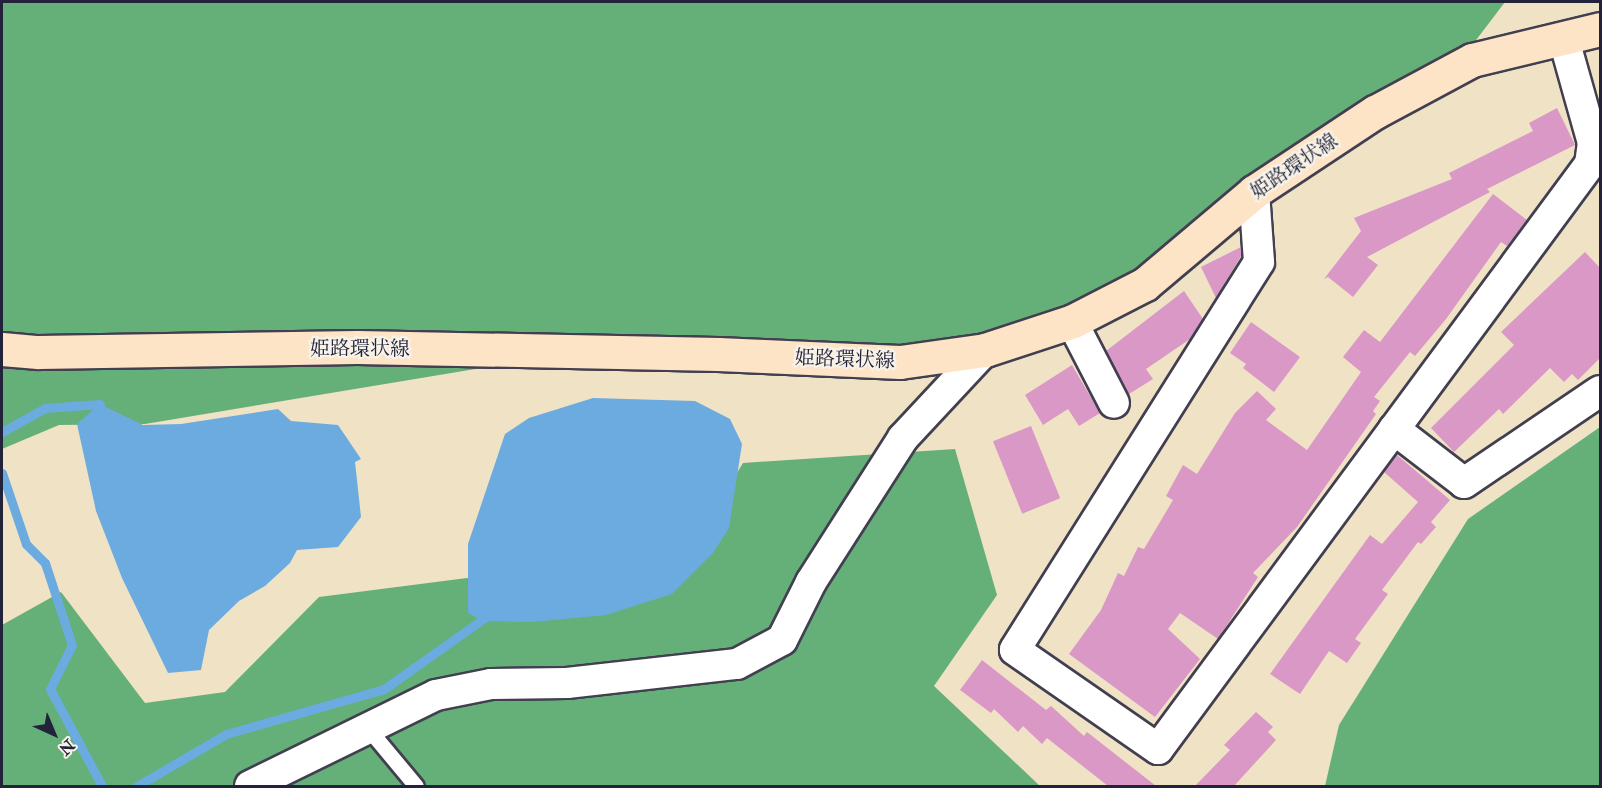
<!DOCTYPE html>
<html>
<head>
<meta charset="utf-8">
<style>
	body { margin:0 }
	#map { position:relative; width:1602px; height:788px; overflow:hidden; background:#f0e2c5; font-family:"IM FELL Double Pica","Noto Serif JP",serif }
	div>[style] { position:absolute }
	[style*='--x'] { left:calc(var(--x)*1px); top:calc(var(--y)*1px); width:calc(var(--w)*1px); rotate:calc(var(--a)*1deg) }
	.forest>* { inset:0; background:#65b078 }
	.water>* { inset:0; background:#6cabdf }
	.stream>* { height:9px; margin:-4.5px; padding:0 4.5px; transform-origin:4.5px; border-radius:4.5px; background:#6cabdf }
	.building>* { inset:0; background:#d998c6; transform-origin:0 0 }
	.roads { filter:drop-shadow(2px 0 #413f50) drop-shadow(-2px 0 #413f50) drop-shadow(0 2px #413f50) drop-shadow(0 -2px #413f50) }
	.service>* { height:15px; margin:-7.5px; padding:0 7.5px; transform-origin:7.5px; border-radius:7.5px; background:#fff }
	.minor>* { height:30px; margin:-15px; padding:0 15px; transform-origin:15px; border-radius:15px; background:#fff }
	.secondary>* { height:33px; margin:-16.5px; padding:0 16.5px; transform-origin:16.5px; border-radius:16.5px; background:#fee4c6 }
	span { translate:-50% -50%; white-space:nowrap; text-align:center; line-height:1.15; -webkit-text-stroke:4.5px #f7f3e8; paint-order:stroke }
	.street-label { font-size:20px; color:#22223b }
	.frame { position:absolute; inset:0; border:3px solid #22223b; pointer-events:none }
	.north { position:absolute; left:24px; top:704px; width:60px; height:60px; -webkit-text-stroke:4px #f7f3e8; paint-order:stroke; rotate:136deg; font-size:16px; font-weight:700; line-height:24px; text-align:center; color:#22223b }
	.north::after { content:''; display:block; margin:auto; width:21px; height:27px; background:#22223b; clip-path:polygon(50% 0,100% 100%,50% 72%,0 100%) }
</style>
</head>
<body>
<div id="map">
	<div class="forest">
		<div style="clip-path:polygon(2px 2px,1505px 2px,1467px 52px,1294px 154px,1139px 303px,857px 367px,590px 350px,145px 424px,59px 425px,2px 449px)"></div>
		<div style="clip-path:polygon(1600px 427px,1600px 786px,1325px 786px,1339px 725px,1468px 519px)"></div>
		<div style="clip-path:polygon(955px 449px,997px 595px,934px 686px,1040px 786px,2px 786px,2px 625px,61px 592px,145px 703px,225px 692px,319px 597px,467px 578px,584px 601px,676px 572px,743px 463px)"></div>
	</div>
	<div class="water">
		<div style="clip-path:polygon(593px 398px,695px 401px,730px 419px,742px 444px,729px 528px,713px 553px,672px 594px,606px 615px,532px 622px,484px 621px,468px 613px,468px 544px,505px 434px,529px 418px)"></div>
		<div style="clip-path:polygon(100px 404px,143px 425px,181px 424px,278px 409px,291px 421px,338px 425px,361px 459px,355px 462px,361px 517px,338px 547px,297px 550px,290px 563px,265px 586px,239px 601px,209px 630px,201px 670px,168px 673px,122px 578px,96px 511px,77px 424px)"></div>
	</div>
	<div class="stream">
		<div style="--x:2;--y:432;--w:49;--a:-29.2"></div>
		<div style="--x:45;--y:408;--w:55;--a:-4.2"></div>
		<div style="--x:2;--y:473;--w:75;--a:71.3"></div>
		<div style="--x:26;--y:544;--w:27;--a:45"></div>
		<div style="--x:45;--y:563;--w:86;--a:71.8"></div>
		<div style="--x:72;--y:645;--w:49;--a:116.6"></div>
		<div style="--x:50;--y:689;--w:110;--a:61.8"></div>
		<div style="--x:137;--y:786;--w:103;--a:-30.3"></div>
		<div style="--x:226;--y:734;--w:164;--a:-15.9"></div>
		<div style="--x:384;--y:689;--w:130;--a:-35.3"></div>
	</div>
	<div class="building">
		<div style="clip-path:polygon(1557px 108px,1575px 145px,1487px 189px,1490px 192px,1367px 257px,1378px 265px,1353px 297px,1328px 277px,1324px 279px,1361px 231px,1354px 218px,1452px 179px,1449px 173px,1533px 131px,1529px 123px)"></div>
		<div style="clip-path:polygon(1493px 194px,1527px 220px,1507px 246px,1501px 242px,1446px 319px,1415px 356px,1410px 352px,1374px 397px,1380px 401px,1373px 411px,1376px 414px,1297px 527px,1253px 573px,1258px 577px,1218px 639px,1180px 613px,1168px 629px,1200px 659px,1155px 717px,1069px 654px,1101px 610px,1118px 573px,1124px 576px,1138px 547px,1144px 549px,1173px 500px,1166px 496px,1183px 465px,1197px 474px,1235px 413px,1257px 391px,1276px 409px,1266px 420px,1307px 450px,1361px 372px,1343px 357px,1364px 330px,1380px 342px)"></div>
		<div style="clip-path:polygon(1241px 247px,1241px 256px,1216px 298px,1201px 267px)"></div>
		<div style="clip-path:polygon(1585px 252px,1600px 268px,1600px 358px,1578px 380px,1572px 374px,1564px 382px,1550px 368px,1503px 414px,1499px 409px,1454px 452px,1431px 428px,1514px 345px,1501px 332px)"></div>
		<div style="clip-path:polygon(1184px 291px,1203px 319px,1190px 339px,1146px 369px,1153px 379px,1129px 394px,1106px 351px)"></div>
		<div style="clip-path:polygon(1251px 322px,1300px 357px,1274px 392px,1243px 368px,1246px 364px,1230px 353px)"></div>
		<div style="clip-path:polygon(1072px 365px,1100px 413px,1079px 426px,1068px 409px,1043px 425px,1025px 395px)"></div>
		<div style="left:1031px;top:426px;width:78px;height:41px;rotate:68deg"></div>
		<div style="clip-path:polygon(1397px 455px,1450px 500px,1431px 522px,1436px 527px,1421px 544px,1418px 542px,1382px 590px,1388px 594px,1355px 639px,1361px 643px,1347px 663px,1329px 651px,1300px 694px,1270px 674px,1370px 535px,1382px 544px,1418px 502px,1384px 472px)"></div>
		<div style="clip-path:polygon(982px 660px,1046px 710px,1051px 706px,1084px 736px,1087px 732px,1156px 786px,1108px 786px,1047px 738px,1042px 744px,1023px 726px,1018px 732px,994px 709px,991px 713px,960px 690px)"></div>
		<div style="clip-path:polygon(1256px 712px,1273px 727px,1268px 732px,1276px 740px,1234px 786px,1195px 786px,1230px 750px,1224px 745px)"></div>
	</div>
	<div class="roads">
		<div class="service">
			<div style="--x:366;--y:726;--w:78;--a:50.2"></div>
		</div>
		<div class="minor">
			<div style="--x:1254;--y:192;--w:70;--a:85.9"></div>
			<div style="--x:1259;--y:262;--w:458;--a:122.2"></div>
			<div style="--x:1015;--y:650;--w:174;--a:34.7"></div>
			<div style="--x:1158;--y:749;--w:727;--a:-53.56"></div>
			<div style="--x:1590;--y:164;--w:21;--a:-82"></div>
			<div style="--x:1593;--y:143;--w:107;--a:-105.7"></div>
			<div style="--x:1072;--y:322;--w:91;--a:62.6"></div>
			<div style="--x:1394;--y:429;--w:88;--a:37.6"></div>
			<div style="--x:1464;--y:483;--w:164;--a:-34.1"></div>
			<div style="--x:250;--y:786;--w:207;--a:-26.1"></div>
			<div style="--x:436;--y:695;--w:56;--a:-11.3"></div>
			<div style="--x:491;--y:684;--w:76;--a:-0.8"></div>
			<div style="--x:567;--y:683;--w:171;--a:-6.4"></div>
			<div style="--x:737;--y:664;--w:51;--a:-28.1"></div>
			<div style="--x:782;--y:640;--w:65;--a:-63.4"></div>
			<div style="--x:811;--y:582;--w:171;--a:-57.4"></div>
			<div style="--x:903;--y:438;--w:120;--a:-47"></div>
		</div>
		<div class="secondary">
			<div style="--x:2;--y:349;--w:36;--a:5"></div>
			<div style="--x:38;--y:352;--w:319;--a:-0.9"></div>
			<div style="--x:357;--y:347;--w:361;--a:1.1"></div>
			<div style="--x:718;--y:354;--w:182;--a:2.5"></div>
			<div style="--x:900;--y:362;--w:86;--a:-8"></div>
			<div style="--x:985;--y:350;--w:93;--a:-18.2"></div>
			<div style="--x:1073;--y:321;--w:81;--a:-27.2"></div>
			<div style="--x:1145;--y:284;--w:143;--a:-40.2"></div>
			<div style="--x:1254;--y:192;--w:145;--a:-33.5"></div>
			<div style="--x:1375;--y:112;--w:110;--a:-28.2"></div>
			<div style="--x:1472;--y:60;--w:132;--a:-13.6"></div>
		</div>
	</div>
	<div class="street-label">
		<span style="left:1294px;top:166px;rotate:-34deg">姫路環状線</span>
		<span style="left:360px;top:348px">姫路環状線</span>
		<span style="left:845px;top:359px;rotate:2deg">姫路環状線</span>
	</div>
	<div class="frame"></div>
	<div class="north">N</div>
</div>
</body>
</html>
